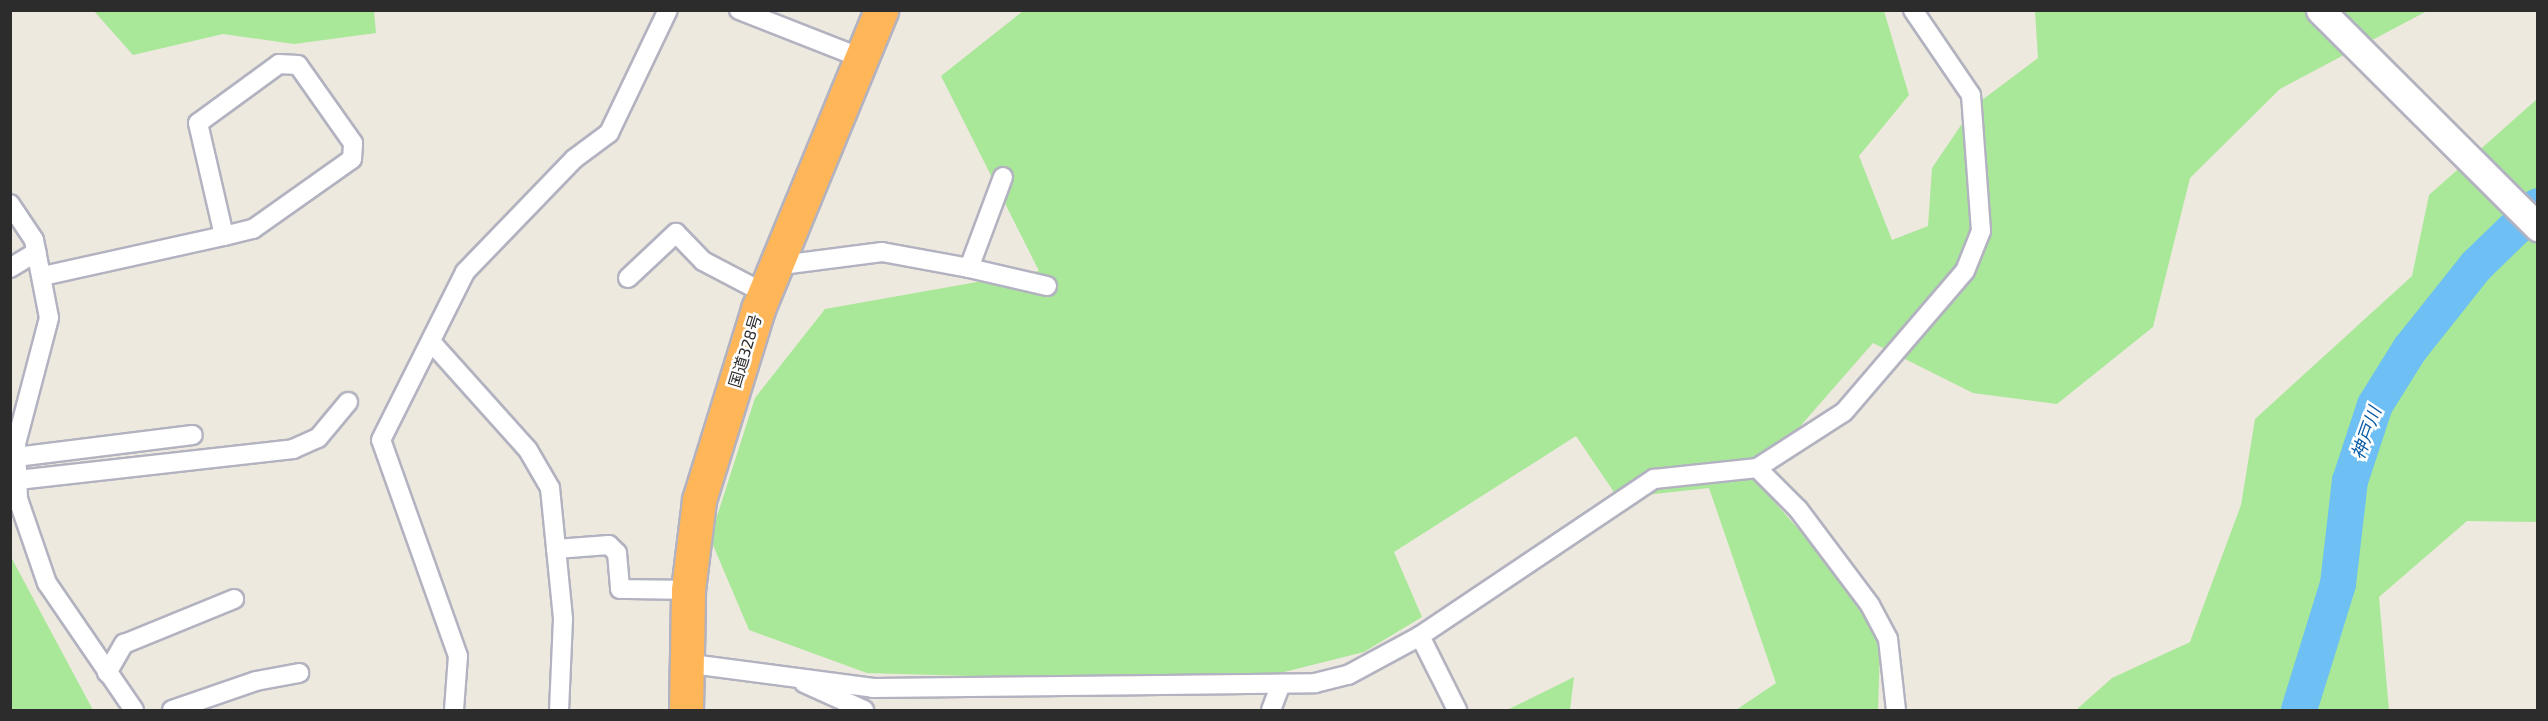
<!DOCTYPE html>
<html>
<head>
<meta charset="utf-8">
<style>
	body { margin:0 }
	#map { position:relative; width:2548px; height:721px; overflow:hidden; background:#eee9de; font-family:"Exo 2","Noto Sans JP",sans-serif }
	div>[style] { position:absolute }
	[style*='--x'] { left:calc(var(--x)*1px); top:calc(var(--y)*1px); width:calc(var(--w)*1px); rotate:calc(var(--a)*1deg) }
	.green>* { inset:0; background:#a9e799 }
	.river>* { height:36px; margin:-18px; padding:0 18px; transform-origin:18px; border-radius:18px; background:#6dbff4 }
	.roads { filter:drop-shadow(2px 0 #b2b2c0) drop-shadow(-2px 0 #b2b2c0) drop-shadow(0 2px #b2b2c0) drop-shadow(0 -2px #b2b2c0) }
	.street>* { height:18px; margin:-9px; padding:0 9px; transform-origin:9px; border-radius:9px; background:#fff }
	.secondary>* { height:27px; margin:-13.5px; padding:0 13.5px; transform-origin:13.5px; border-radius:13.5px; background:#fff }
	.highway>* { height:33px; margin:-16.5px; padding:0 16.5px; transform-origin:16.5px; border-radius:16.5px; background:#ffb659 }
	span { translate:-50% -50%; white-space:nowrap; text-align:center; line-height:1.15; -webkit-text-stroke:5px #fff; paint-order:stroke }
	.street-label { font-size:16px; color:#2c2c2c }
	.water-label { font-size:18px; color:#075aa5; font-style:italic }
	.frame { position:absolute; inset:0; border:12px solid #2c2c2c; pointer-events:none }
</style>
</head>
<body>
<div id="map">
	<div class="green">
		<div style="clip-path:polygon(94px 11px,374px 11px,376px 33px,294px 44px,223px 34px,133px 55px)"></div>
		<div style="clip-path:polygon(1023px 11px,1884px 11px,1909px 95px,1859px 156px,1892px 240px,1928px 226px,1932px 168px,1974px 106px,2038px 58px,2035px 11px,2427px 11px,2280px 89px,2190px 178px,2153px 327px,2057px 404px,1973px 393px,1873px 343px,1754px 479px,1881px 622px,1878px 710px,1736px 710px,1776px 683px,1709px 488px,1618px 498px,1576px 436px,1394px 552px,1422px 617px,1364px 652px,1236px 684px,867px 673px,749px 630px,710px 538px,755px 398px,825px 309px,1039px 271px,941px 76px)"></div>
		<div style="clip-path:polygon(2537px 99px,2537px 522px,2467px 521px,2379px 597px,2389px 710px,2076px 710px,2112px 678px,2190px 642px,2241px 505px,2255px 419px,2412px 276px,2429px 195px)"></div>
		<div style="clip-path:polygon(11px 557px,93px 710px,11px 710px)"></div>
		<div style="clip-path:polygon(1574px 677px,1570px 710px,1507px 710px)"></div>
	</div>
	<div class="river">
		<div style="--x:2299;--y:710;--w:132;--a:-72.8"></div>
		<div style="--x:2338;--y:584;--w:104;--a:-83.4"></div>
		<div style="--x:2350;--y:481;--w:80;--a:-71.8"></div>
		<div style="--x:2375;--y:405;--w:66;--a:-58"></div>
		<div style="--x:2410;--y:349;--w:106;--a:-51.5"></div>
		<div style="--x:2476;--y:266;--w:86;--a:-44.1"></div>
	</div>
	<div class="roads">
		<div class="street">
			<div style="--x:739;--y:10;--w:129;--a:21.4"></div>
			<div style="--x:10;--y:204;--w:43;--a:56.3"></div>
			<div style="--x:34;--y:240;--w:79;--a:79.1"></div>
			<div style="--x:49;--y:318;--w:130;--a:104.7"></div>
			<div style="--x:16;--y:444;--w:55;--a:87.9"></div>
			<div style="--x:18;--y:499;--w:89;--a:71"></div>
			<div style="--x:47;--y:583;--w:154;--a:55.6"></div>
			<div style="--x:774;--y:266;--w:109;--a:-7.4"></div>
			<div style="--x:882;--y:252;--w:88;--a:10.4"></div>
			<div style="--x:969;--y:268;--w:97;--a:-69.5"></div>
			<div style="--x:10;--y:268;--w:31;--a:-31"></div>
			<div style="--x:969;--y:268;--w:80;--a:13"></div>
			<div style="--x:43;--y:276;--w:185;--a:-12.5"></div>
			<div style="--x:224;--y:236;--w:30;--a:-14"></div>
			<div style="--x:253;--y:229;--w:121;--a:-35.3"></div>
			<div style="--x:352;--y:159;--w:16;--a:-86"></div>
			<div style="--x:353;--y:143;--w:95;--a:-125.2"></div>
			<div style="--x:298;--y:65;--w:19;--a:-177"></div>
			<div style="--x:279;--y:64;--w:100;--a:143.9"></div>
			<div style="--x:198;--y:123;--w:116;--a:77"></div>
			<div style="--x:628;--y:278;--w:66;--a:-43.2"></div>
			<div style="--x:676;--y:233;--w:39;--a:46"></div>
			<div style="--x:703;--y:261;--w:69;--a:27.7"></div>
			<div style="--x:433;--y:344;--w:142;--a:48.1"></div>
			<div style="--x:528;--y:450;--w:44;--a:59.9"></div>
			<div style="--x:550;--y:488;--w:132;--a:84.3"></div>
			<div style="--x:563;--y:619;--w:91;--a:92.5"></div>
			<div style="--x:16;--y:457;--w:178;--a:-7.1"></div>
			<div style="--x:1757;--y:468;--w:58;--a:45"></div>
			<div style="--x:1798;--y:509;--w:120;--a:53.1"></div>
			<div style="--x:1870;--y:605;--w:38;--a:62"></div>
			<div style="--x:1888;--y:639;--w:71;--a:83.6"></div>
			<div style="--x:18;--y:480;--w:277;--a:-6.4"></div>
			<div style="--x:293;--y:449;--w:27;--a:-24"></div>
			<div style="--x:318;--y:438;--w:47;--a:-50.2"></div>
			<div style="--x:556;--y:549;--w:53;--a:-4.3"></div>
			<div style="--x:609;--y:545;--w:11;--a:45"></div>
			<div style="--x:617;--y:553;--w:36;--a:85"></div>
			<div style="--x:620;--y:589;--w:68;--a:0.8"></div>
			<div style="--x:1420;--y:636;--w:83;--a:63.4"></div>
			<div style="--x:684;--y:663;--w:191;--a:7.5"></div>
			<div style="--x:873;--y:688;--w:442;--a:-0.6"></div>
			<div style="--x:1315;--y:683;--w:34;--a:-14"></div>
			<div style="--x:1348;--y:675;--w:82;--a:-28.4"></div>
			<div style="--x:1420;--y:636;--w:282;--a:-33.9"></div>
			<div style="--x:1654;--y:479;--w:104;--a:-6.1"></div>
			<div style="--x:1757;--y:468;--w:103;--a:-32.8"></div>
			<div style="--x:1844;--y:412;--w:186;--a:-49.4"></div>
			<div style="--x:1965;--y:271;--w:43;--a:-68.2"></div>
			<div style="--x:1981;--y:231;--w:136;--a:-94.2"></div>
			<div style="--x:1971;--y:95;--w:103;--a:-124.3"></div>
			<div style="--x:107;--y:673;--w:34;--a:-60"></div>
			<div style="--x:124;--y:644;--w:119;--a:-22.2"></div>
			<div style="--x:804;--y:683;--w:66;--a:24.2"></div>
			<div style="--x:172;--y:710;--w:89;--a:-19"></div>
			<div style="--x:256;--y:681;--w:44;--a:-10.5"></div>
			<div style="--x:454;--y:710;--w:54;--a:-85.8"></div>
			<div style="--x:458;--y:656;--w:229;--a:-109.6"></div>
			<div style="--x:381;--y:440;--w:188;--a:-63.4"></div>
			<div style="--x:465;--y:272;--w:157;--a:-46"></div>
			<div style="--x:574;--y:159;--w:44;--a:-36.6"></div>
			<div style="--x:609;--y:133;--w:136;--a:-64.4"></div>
			<div style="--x:1271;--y:710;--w:28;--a:-69"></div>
		</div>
		<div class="secondary">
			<div style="--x:2320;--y:10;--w:308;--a:44.9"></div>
		</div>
		<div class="highway">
			<div style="--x:686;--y:710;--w:120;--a:-89"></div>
			<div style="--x:688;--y:590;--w:91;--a:-83"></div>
			<div style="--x:699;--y:500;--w:200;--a:-72.8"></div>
			<div style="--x:758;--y:309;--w:323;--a:-67.6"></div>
		</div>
	</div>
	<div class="street-label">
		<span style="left:745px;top:351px;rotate:-73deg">国道328号</span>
	</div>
	<div class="water-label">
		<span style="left:2366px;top:433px;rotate:-70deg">神戸川</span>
	</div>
	<div class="frame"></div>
</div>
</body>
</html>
